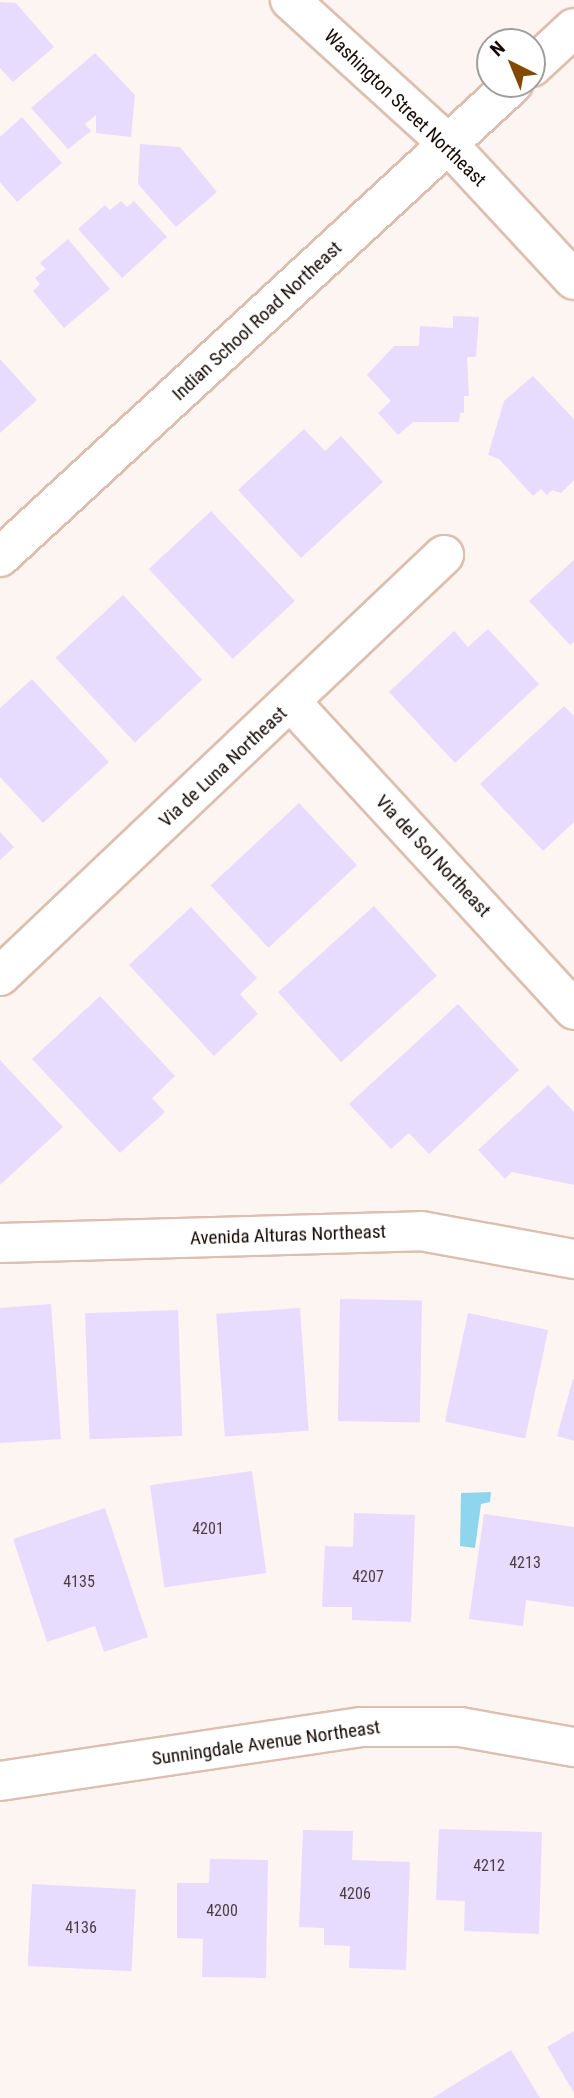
<!DOCTYPE html>
<html>
<head>
<meta charset="utf-8">
<style>
	body { margin:0 }
	#map { position:relative; width:574px; height:2098px; overflow:hidden; background:#fcf5f2; font-family:"Roboto Condensed",sans-serif }
	div>[style] { position:absolute }
	[style*='--x'] { left:calc(var(--x)*1px); top:calc(var(--y)*1px); width:calc(var(--w)*1px); rotate:calc(var(--a)*1deg) }
	.water>* { inset:0; background:#8ed5ed }
	.building>* { inset:0; background:#e7dcfe; transform-origin:0 0 }
	.roads { filter:drop-shadow(2px 0 #ddbfb1) drop-shadow(-2px 0 #ddbfb1) drop-shadow(0 2px #ddbfb1) drop-shadow(0 -2px #ddbfb1) }
	.minor>* { height:38px; margin:-19px; padding:0 19px; transform-origin:19px; border-radius:19px; background:#fff }
	.tertiary>* { height:38px; margin:-19px; padding:0 19px; transform-origin:19px; border-radius:19px; background:#fff }
	span { translate:-50% -50%; white-space:nowrap; text-align:center; line-height:1.15; -webkit-text-stroke:6px #fff; paint-order:stroke }
	.number-label { font-size:16px; color:#493e44 }
	.number-label span { -webkit-text-stroke-width:0 }
	.street-label { font-size:19px; color:#140a06 }
	.north { position:absolute; left:476px; top:28px; width:70px; height:70px; box-sizing:border-box; background:#fff; border:2px solid #a19d9b; border-radius:50%; rotate:317deg; font-size:19px; font-weight:700; line-height:28px; text-align:center; color:#140a06 }
	.north::after { content:''; display:block; margin:auto; width:24px; height:32px; background:#844801; clip-path:polygon(50% 0,100% 100%,50% 72%,0 100%) }
</style>
</head>
<body>
<div id="map">
	<div class="water">
		<div style="clip-path:polygon(491px 1492px,490px 1502px,481px 1504px,475px 1548px,460px 1546px,461px 1493px)"></div>
	</div>
	<div class="building">
		<div style="clip-path:polygon(0 2px,16px 3px,54px 47px,13px 82px,0 68px)"></div>
		<div style="clip-path:polygon(95px 53px,135px 95px,131px 137px,96px 133px,96px 115px,85px 124px,91px 131px,68px 149px,31px 108px)"></div>
		<div style="clip-path:polygon(22px 117px,62px 163px,17px 202px,0 182px,0 137px)"></div>
		<div style="clip-path:polygon(140px 144px,180px 147px,217px 192px,176px 227px,138px 184px)"></div>
		<div style="clip-path:polygon(121px 201px,127px 207px,134px 201px,167px 237px,122px 278px,78px 229px,105px 205px,110px 210px)"></div>
		<div style="clip-path:polygon(68px 239px,110px 289px,64px 328px,33px 291px,40px 284px,35px 278px,46px 269px,40px 263px)"></div>
		<div style="clip-path:polygon(453px 316px,479px 317px,476px 357px,467px 357px,469px 396px,464px 396px,464px 413px,460px 413px,459px 422px,413px 422px,398px 435px,378px 413px,391px 401px,367px 375px,394px 346px,419px 346px,420px 326px,453px 328px)"></div>
		<div style="clip-path:polygon(0 359px,37px 400px,0 433px)"></div>
		<div style="clip-path:polygon(533px 376px,574px 419px,574px 480px,561px 493px,552px 490px,547px 495px,541px 489px,533px 496px,499px 459px,488px 455px,504px 401px)"></div>
		<div style="clip-path:polygon(304px 429px,325px 451px,341px 436px,383px 482px,301px 558px,238px 490px)"></div>
		<div style="left:211px;top:511px;width:123px;height:85px;rotate:47deg"></div>
		<div style="clip-path:polygon(574px 560px,574px 642px,570px 645px,529px 601px)"></div>
		<div style="left:123px;top:595px;width:116px;height:92px;rotate:47deg"></div>
		<div style="clip-path:polygon(488px 629px,539px 684px,455px 763px,389px 692px,454px 631px,468px 647px)"></div>
		<div style="clip-path:polygon(32px 679px,109px 762px,43px 823px,0 777px,0 708px)"></div>
		<div style="clip-path:polygon(564px 706px,574px 716px,574px 822px,543px 851px,480px 784px)"></div>
		<div style="left:299px;top:803px;width:85px;height:121px;rotate:47deg"></div>
		<div style="clip-path:polygon(0 832px,14px 847px,0 860px)"></div>
		<div style="left:374px;top:906px;width:94px;height:129px;rotate:48deg"></div>
		<div style="clip-path:polygon(191px 907px,257px 978px,240px 994px,258px 1014px,214px 1056px,129px 965px)"></div>
		<div style="clip-path:polygon(100px 996px,175px 1076px,152px 1098px,165px 1112px,120px 1153px,32px 1059px)"></div>
		<div style="clip-path:polygon(458px 1004px,519px 1070px,429px 1154px,409px 1133px,391px 1149px,349px 1104px)"></div>
		<div style="clip-path:polygon(0 1060px,63px 1127px,0 1185px)"></div>
		<div style="clip-path:polygon(548px 1085px,574px 1112px,574px 1185px,512px 1172px,505px 1179px,478px 1150px)"></div>
		<div style="left:340px;top:1299px;width:82px;height:122px;rotate:1deg"></div>
		<div style="clip-path:polygon(51px 1304px,61px 1439px,0 1443px,0 1308px)"></div>
		<div style="left:300px;top:1308px;width:123px;height:84px;rotate:86deg"></div>
		<div style="left:178px;top:1310px;width:126px;height:93px;rotate:88deg"></div>
		<div style="left:468px;top:1313px;width:82px;height:111px;rotate:12deg"></div>
		<div style="clip-path:polygon(573px 1379px,574px 1379px,574px 1441px,557px 1436px)"></div>
		<div style="left:252px;top:1471px;width:103px;height:103px;rotate:82deg"></div>
		<div style="clip-path:polygon(105px 1508px,148px 1637px,104px 1652px,95px 1626px,47px 1642px,13px 1539px)"></div>
		<div style="clip-path:polygon(354px 1513px,415px 1515px,411px 1622px,352px 1620px,352px 1607px,322px 1607px,325px 1546px,353px 1547px)"></div>
		<div style="clip-path:polygon(484px 1514px,574px 1527px,574px 1607px,526px 1600px,523px 1626px,469px 1619px)"></div>
		<div style="clip-path:polygon(439px 1829px,542px 1832px,539px 1934px,464px 1931px,465px 1901px,436px 1900px)"></div>
		<div style="clip-path:polygon(303px 1830px,353px 1831px,352px 1860px,410px 1862px,406px 1970px,349px 1968px,350px 1946px,324px 1945px,324px 1928px,299px 1927px)"></div>
		<div style="clip-path:polygon(210px 1859px,268px 1860px,266px 1978px,202px 1977px,203px 1939px,177px 1938px,177px 1883px,209px 1883px)"></div>
		<div style="left:32px;top:1884px;width:104px;height:82px;rotate:3deg"></div>
		<div style="clip-path:polygon(574px 2031px,574px 2093px,547px 2047px)"></div>
		<div style="clip-path:polygon(511px 2050px,540px 2098px,432px 2098px)"></div>
	</div>
	<div class="roads">
		<div class="minor">
			<div style="--x:291;--y:702;--w:418;--a:47.4"></div>
			<div style="--x:0;--y:976;--w:612;--a:-43.48"></div>
			<div style="--x:0;--y:1243;--w:421;--a:-1.6"></div>
			<div style="--x:421;--y:1231;--w:156;--a:10.4"></div>
			<div style="--x:0;--y:1781;--w:366;--a:-8.5"></div>
			<div style="--x:362;--y:1727;--w:98;--a:0"></div>
			<div style="--x:460;--y:1727;--w:116;--a:10"></div>
		</div>
		<div class="tertiary">
			<div style="--x:290;--y:0;--w:214;--a:42.3"></div>
			<div style="--x:448;--y:144;--w:185;--a:47.2"></div>
			<div style="--x:532;--y:67;--w:57;--a:-42.9"></div>
			<div style="--x:0;--y:557;--w:698;--a:-42.68"></div>
		</div>
	</div>
	<div class="number-label">
		<span style="left:208px;top:1529px">4201</span>
		<span style="left:525px;top:1563px">4213</span>
		<span style="left:368px;top:1577px">4207</span>
		<span style="left:79px;top:1582px">4135</span>
		<span style="left:489px;top:1866px">4212</span>
		<span style="left:355px;top:1894px">4206</span>
		<span style="left:222px;top:1911px">4200</span>
		<span style="left:81px;top:1928px">4136</span>
	</div>
	<div class="street-label">
		<span style="left:405px;top:108px;rotate:44deg">Washington Street Northeast</span>
		<span style="left:257px;top:321px;rotate:-43deg">Indian School Road Northeast</span>
		<span style="left:223px;top:767px;rotate:-43deg">Via de Luna Northeast</span>
		<span style="left:433px;top:856px;rotate:47deg">Via del Sol Northeast</span>
		<span style="left:288px;top:1235px;rotate:-2deg">Avenida Alturas Northeast</span>
		<span style="left:266px;top:1743px;rotate:-8deg">Sunningdale Avenue Northeast</span>
	</div>
	<div class="north">N</div>
</div>
</body>
</html>
